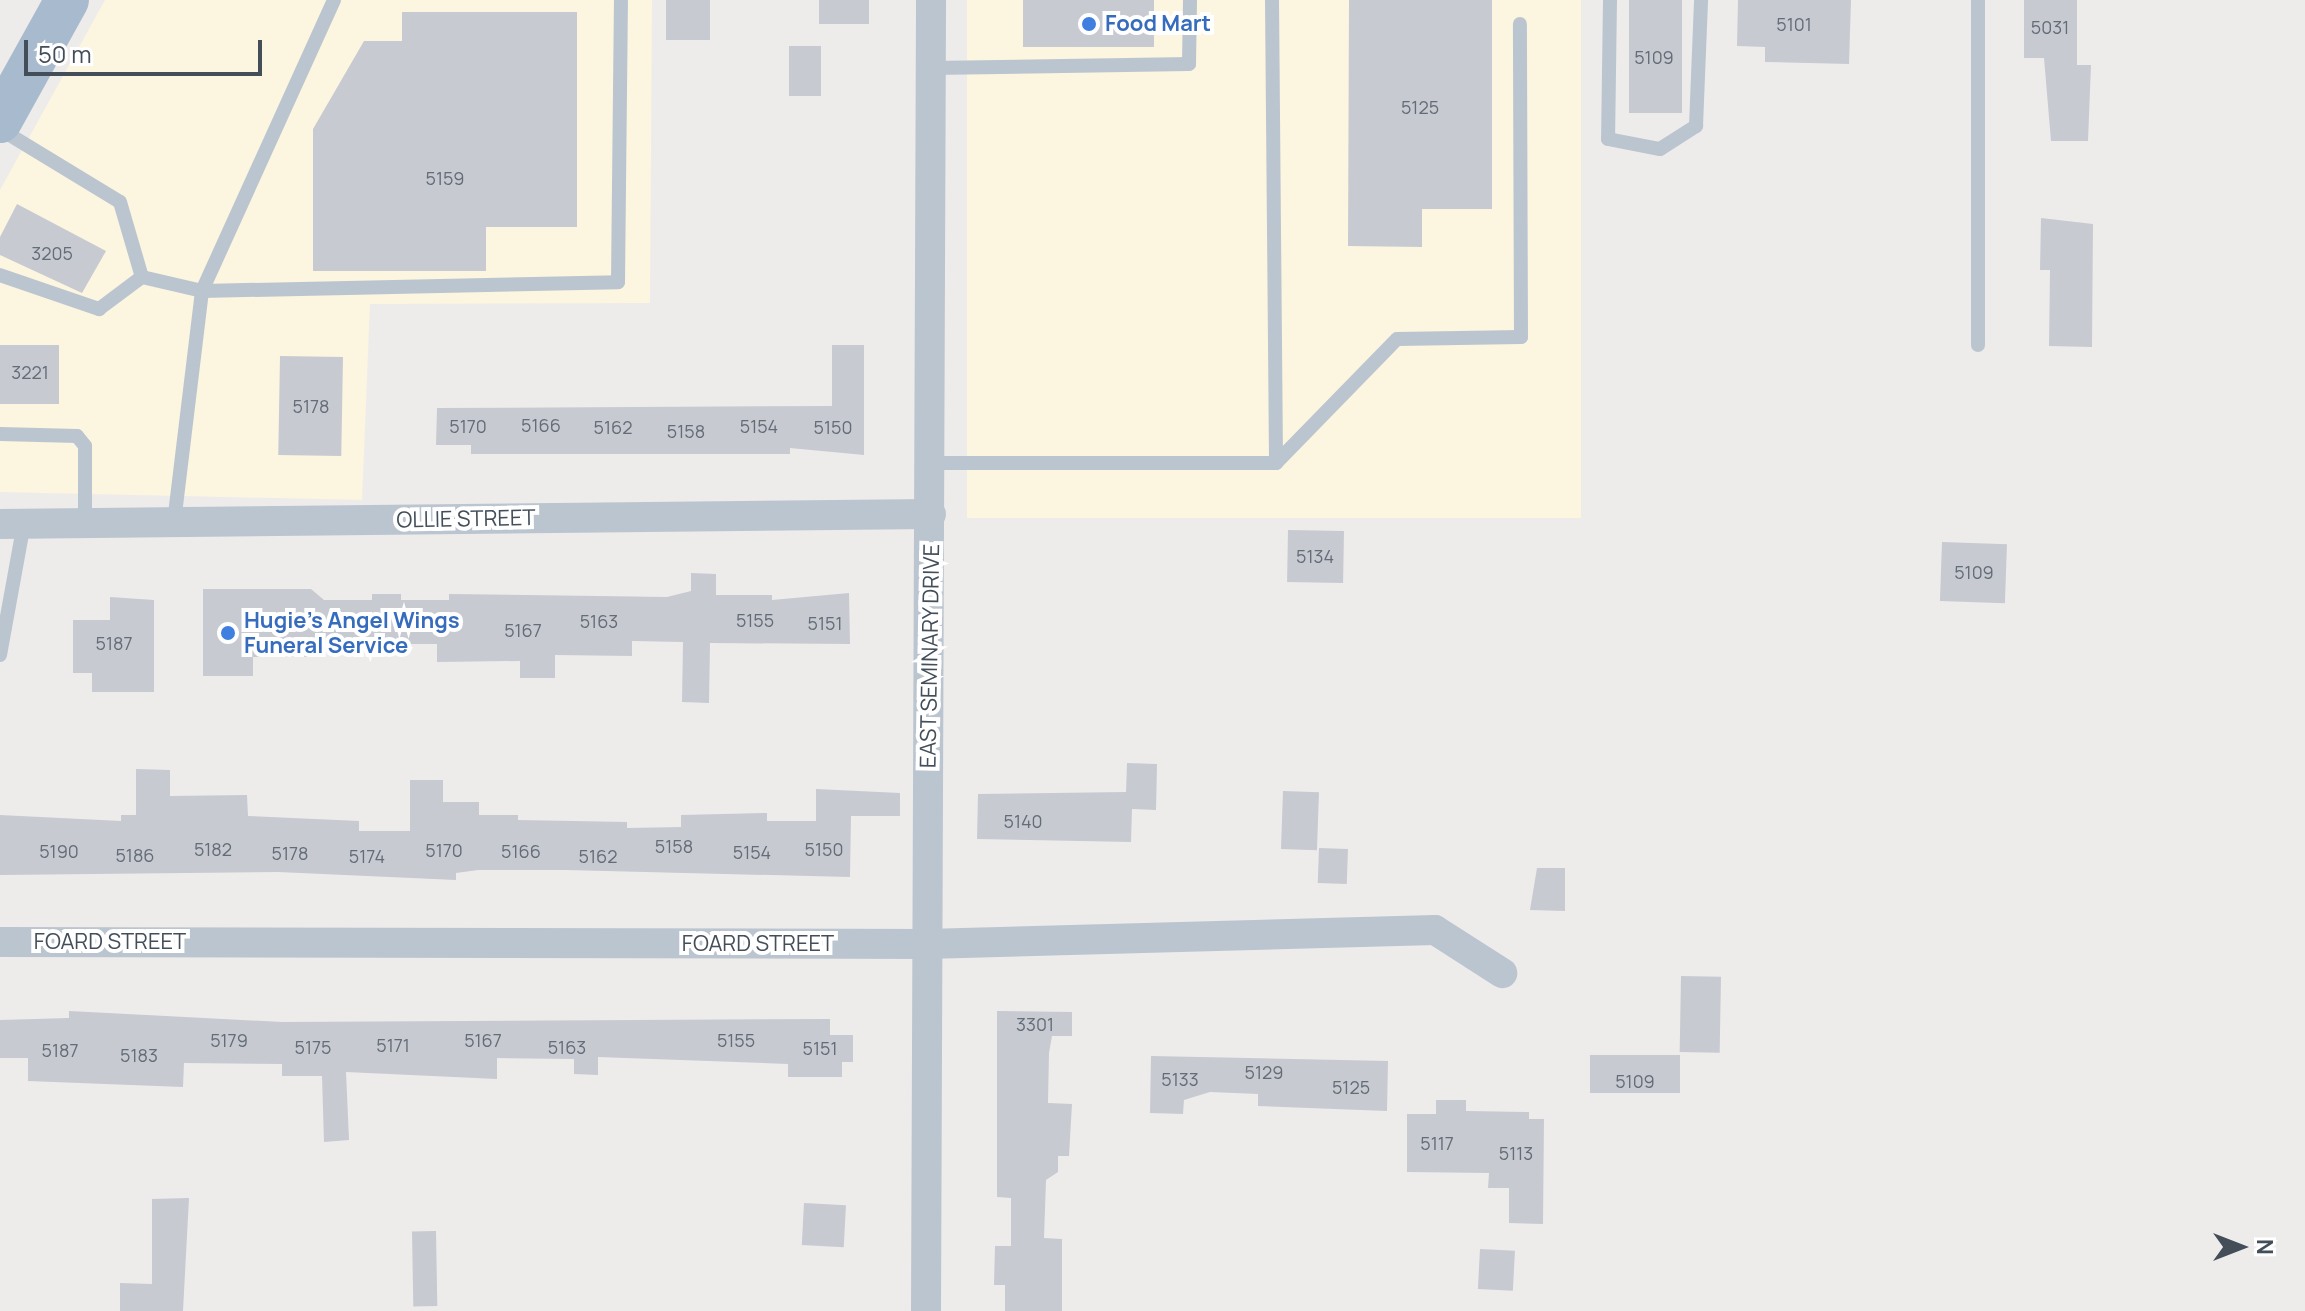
<!DOCTYPE html>
<html>
<head>
<meta charset="utf-8">
<style>
	body { margin:0 }
	#map { position:relative; width:2305px; height:1311px; overflow:hidden; background:#eeebeb; font-family:Manrope,sans-serif }
	div>[style] { position:absolute }
	[style*='--x'] { left:calc(var(--x)*1px); top:calc(var(--y)*1px); width:calc(var(--w)*1px); rotate:calc(var(--a)*1deg) }
	.commercial>* { inset:0; background:#fcf5e0; transform-origin:0 0 }
	.building>* { inset:0; background:#c7cad1; transform-origin:0 0 }
	.lane>* { height:14px; margin:-7px; padding:0 7px; transform-origin:7px; border-radius:7px; background:#bbc5cf }
	.street>* { height:30px; margin:-15px; padding:0 15px; transform-origin:15px; border-radius:15px; background:#bbc5cf }
	.primary>* { height:44px; margin:-22px; padding:0 22px; transform-origin:22px; border-radius:22px; background:#a8bacd }
	.dots>* { width:22px; height:22px; translate:-50% -50%; box-sizing:border-box; border:4px solid #fff; border-radius:50% }
	span { translate:-50% -50%; white-space:nowrap; text-align:center; line-height:1.15; -webkit-text-stroke:8px #fff; paint-order:stroke }
	.number-label { font-size:18px; color:#646d77 }
	.number-label span { -webkit-text-stroke-width:0 }
	.shop-label { font-size:22px; color:#366cbe; font-weight:700 }
	.left { translate:0 -50%; text-align:left }
	.street-label { font-size:22px; color:#434e59 }
	.north { position:absolute; left:2201px; top:1207px; width:80px; height:80px; -webkit-text-stroke:6px #fff; paint-order:stroke; rotate:90deg; font-size:22px; font-weight:700; line-height:32px; text-align:center; color:#434e59 }
	.north::after { content:''; display:block; margin:auto; width:28px; height:36px; background:#434e59; clip-path:polygon(50% 0,100% 100%,50% 72%,0 100%) }
	.scale { position:absolute; left:24px; top:40px; width:238px; height:36px; box-sizing:border-box; border:4px solid #434e59; border-top:0; padding-left:10px; font-size:24px; line-height:28px; white-space:nowrap; color:#434e59; -webkit-text-stroke:6px #fff; paint-order:stroke }
</style>
</head>
<body>
<div id="map">
	<div class="commercial">
		<div style="clip-path:polygon(105px 0,652px 0,650px 303px,370px 304px,362px 500px,0 492px,0 190px)"></div>
		<div style="left:967px;top:0;width:614px;height:518px"></div>
	</div>
	<div class="building">
		<div style="left:666px;top:0;width:44px;height:40px"></div>
		<div style="left:819px;top:0;width:50px;height:24px"></div>
		<div style="left:1023px;top:0;width:131px;height:47px"></div>
		<div style="clip-path:polygon(1349px 0,1492px 0,1492px 209px,1422px 209px,1422px 247px,1348px 246px)"></div>
		<div style="left:1629px;top:0;width:53px;height:113px"></div>
		<div style="clip-path:polygon(1738px 0,1851px 0,1849px 64px,1765px 62px,1765px 47px,1737px 46px)"></div>
		<div style="clip-path:polygon(2024px 0,2077px 0,2077px 65px,2091px 65px,2088px 141px,2051px 141px,2044px 58px,2024px 58px)"></div>
		<div style="clip-path:polygon(402px 12px,577px 12px,577px 227px,486px 227px,486px 271px,313px 271px,313px 129px,364px 41px,402px 41px)"></div>
		<div style="left:789px;top:46px;width:32px;height:50px"></div>
		<div style="clip-path:polygon(17px 204px,106px 251px,82px 293px,0 255px,0 237px)"></div>
		<div style="clip-path:polygon(2041px 218px,2093px 224px,2092px 347px,2049px 346px,2050px 270px,2040px 270px)"></div>
		<div style="left:0;top:345px;width:59px;height:59px"></div>
		<div style="clip-path:polygon(832px 345px,864px 345px,864px 455px,790px 448px,790px 454px,471px 454px,471px 445px,436px 445px,437px 408px,832px 406px)"></div>
		<div style="left:280px;top:356px;width:63px;height:99px;rotate:1deg"></div>
		<div style="left:1288px;top:530px;width:56px;height:52px;rotate:1deg"></div>
		<div style="left:1942px;top:542px;width:65px;height:59px;rotate:2deg"></div>
		<div style="clip-path:polygon(691px 573px,716px 574px,716px 595px,772px 595px,772px 600px,849px 593px,850px 644px,710px 643px,709px 703px,682px 702px,683px 642px,632px 641px,632px 656px,555px 655px,555px 678px,520px 678px,520px 661px,437px 662px,437px 644px,311px 644px,311px 657px,253px 657px,253px 676px,203px 676px,203px 589px,311px 589px,324px 600px,372px 600px,372px 594px,401px 594px,401px 600px,449px 600px,449px 594px,667px 597px,691px 591px)"></div>
		<div style="clip-path:polygon(110px 597px,154px 600px,154px 692px,92px 692px,92px 673px,73px 673px,73px 620px,110px 620px)"></div>
		<div style="clip-path:polygon(1127px 763px,1157px 764px,1156px 810px,1132px 809px,1131px 842px,977px 839px,978px 794px,1126px 792px)"></div>
		<div style="clip-path:polygon(136px 769px,170px 770px,170px 796px,247px 795px,248px 816px,359px 821px,359px 831px,410px 831px,410px 780px,443px 780px,443px 802px,479px 802px,479px 815px,518px 815px,518px 820px,627px 822px,627px 828px,681px 827px,681px 815px,767px 813px,767px 821px,816px 821px,816px 789px,900px 793px,900px 816px,851px 816px,850px 877px,566px 870px,478px 870px,456px 873px,456px 880px,278px 872px,0 875px,0 815px,121px 821px,121px 815px,136px 815px)"></div>
		<div style="left:1283px;top:791px;width:36px;height:58px;rotate:2deg"></div>
		<div style="left:1319px;top:848px;width:29px;height:35px;rotate:2deg"></div>
		<div style="clip-path:polygon(1537px 868px,1565px 868px,1565px 911px,1530px 910px)"></div>
		<div style="left:1681px;top:976px;width:40px;height:76px;rotate:1deg"></div>
		<div style="clip-path:polygon(69px 1011px,282px 1022px,830px 1019px,830px 1035px,853px 1035px,853px 1062px,842px 1062px,842px 1077px,788px 1077px,788px 1064px,598px 1057px,598px 1075px,574px 1074px,574px 1059px,497px 1058px,497px 1079px,346px 1072px,349px 1140px,324px 1142px,322px 1076px,282px 1076px,282px 1064px,184px 1063px,183px 1087px,28px 1081px,28px 1058px,0 1058px,0 1020px,69px 1018px)"></div>
		<div style="clip-path:polygon(997px 1011px,1072px 1012px,1072px 1036px,1052px 1036px,1049px 1053px,1048px 1103px,1072px 1104px,1069px 1156px,1058px 1156px,1058px 1172px,1046px 1180px,1044px 1238px,1062px 1239px,1062px 1311px,1005px 1311px,1005px 1285px,994px 1285px,995px 1246px,1011px 1246px,1011px 1198px,997px 1197px)"></div>
		<div style="left:1590px;top:1055px;width:90px;height:38px"></div>
		<div style="clip-path:polygon(1151px 1056px,1388px 1061px,1387px 1111px,1258px 1106px,1258px 1094px,1210px 1092px,1184px 1100px,1183px 1114px,1150px 1113px)"></div>
		<div style="clip-path:polygon(1436px 1100px,1466px 1100px,1466px 1111px,1529px 1112px,1529px 1119px,1544px 1119px,1543px 1224px,1509px 1223px,1509px 1188px,1488px 1188px,1489px 1173px,1407px 1172px,1407px 1114px,1436px 1114px)"></div>
		<div style="clip-path:polygon(189px 1198px,183px 1311px,120px 1311px,120px 1283px,152px 1284px,152px 1199px)"></div>
		<div style="left:804px;top:1203px;width:42px;height:42px;rotate:3deg"></div>
		<div style="left:436px;top:1231px;width:75px;height:24px;rotate:89deg"></div>
		<div style="left:1480px;top:1249px;width:35px;height:40px;rotate:3deg"></div>
	</div>
	<div class="lane">
		<div style="--x:334;--y:0;--w:320;--a:114.4"></div>
		<div style="--x:202;--y:291;--w:416;--a:-1.2"></div>
		<div style="--x:618;--y:282;--w:282;--a:-89.4"></div>
		<div style="--x:1272;--y:0;--w:463;--a:89.5"></div>
		<div style="--x:1610;--y:0;--w:139;--a:90.8"></div>
		<div style="--x:1608;--y:139;--w:53;--a:10.9"></div>
		<div style="--x:1660;--y:149;--w:43;--a:-32.6"></div>
		<div style="--x:1696;--y:126;--w:126;--a:-87.7"></div>
		<div style="--x:1978;--y:0;--w:345;--a:90"></div>
		<div style="--x:931;--y:68;--w:258;--a:-0.9"></div>
		<div style="--x:1189;--y:64;--w:64;--a:-89.1"></div>
		<div style="--x:0;--y:129;--w:140;--a:31.3"></div>
		<div style="--x:120;--y:202;--w:78;--a:73.7"></div>
		<div style="--x:142;--y:277;--w:62;--a:13.1"></div>
		<div style="--x:202;--y:291;--w:233;--a:96.9"></div>
		<div style="--x:0;--y:275;--w:105;--a:19"></div>
		<div style="--x:99;--y:309;--w:54;--a:-36.7"></div>
		<div style="--x:0;--y:434;--w:77;--a:1.5"></div>
		<div style="--x:77;--y:436;--w:13;--a:51"></div>
		<div style="--x:85;--y:446;--w:76;--a:90"></div>
		<div style="--x:931;--y:463;--w:345;--a:0"></div>
		<div style="--x:1276;--y:463;--w:173;--a:-45.7"></div>
		<div style="--x:1397;--y:339;--w:124;--a:-0.9"></div>
		<div style="--x:1521;--y:337;--w:313;--a:-90.2"></div>
		<div style="--x:0;--y:655;--w:134;--a:-79.7"></div>
	</div>
	<div class="street">
		<div style="--x:0;--y:524;--w:931;--a:-0.62"></div>
		<div style="--x:0;--y:942;--w:926;--a:0.12"></div>
		<div style="--x:926;--y:944;--w:509;--a:-1.58"></div>
		<div style="--x:1435;--y:930;--w:80;--a:32.7"></div>
		<div style="--x:926;--y:1311;--w:1311;--a:-89.78"></div>
	</div>
	<div class="primary">
		<div style="--x:0;--y:121;--w:138;--a:-61"></div>
	</div>
	<div class="dots">
		<div style="left:1089px;top:24px;background:#3f7fe0"></div>
		<div style="left:228px;top:633px;background:#3f7fe0"></div>
	</div>
	<div class="number-label">
		<span style="left:1794px;top:24px">5101</span>
		<span style="left:2050px;top:27px">5031</span>
		<span style="left:1654px;top:57px">5109</span>
		<span style="left:1420px;top:107px">5125</span>
		<span style="left:445px;top:178px">5159</span>
		<span style="left:52px;top:253px">3205</span>
		<span style="left:30px;top:372px">3221</span>
		<span style="left:311px;top:406px">5178</span>
		<span style="left:541px;top:425px">5166</span>
		<span style="left:468px;top:426px">5170</span>
		<span style="left:759px;top:426px">5154</span>
		<span style="left:613px;top:427px">5162</span>
		<span style="left:833px;top:427px">5150</span>
		<span style="left:686px;top:431px">5158</span>
		<span style="left:1315px;top:556px">5134</span>
		<span style="left:1974px;top:572px">5109</span>
		<span style="left:755px;top:620px">5155</span>
		<span style="left:599px;top:621px">5163</span>
		<span style="left:825px;top:623px">5151</span>
		<span style="left:523px;top:630px">5167</span>
		<span style="left:114px;top:643px">5187</span>
		<span style="left:1023px;top:821px">5140</span>
		<span style="left:674px;top:846px">5158</span>
		<span style="left:213px;top:849px">5182</span>
		<span style="left:824px;top:849px">5150</span>
		<span style="left:444px;top:850px">5170</span>
		<span style="left:59px;top:851px">5190</span>
		<span style="left:521px;top:851px">5166</span>
		<span style="left:752px;top:852px">5154</span>
		<span style="left:290px;top:853px">5178</span>
		<span style="left:135px;top:855px">5186</span>
		<span style="left:367px;top:856px">5174</span>
		<span style="left:598px;top:856px">5162</span>
		<span style="left:1035px;top:1024px">3301</span>
		<span style="left:229px;top:1040px">5179</span>
		<span style="left:483px;top:1040px">5167</span>
		<span style="left:736px;top:1040px">5155</span>
		<span style="left:393px;top:1045px">5171</span>
		<span style="left:313px;top:1047px">5175</span>
		<span style="left:567px;top:1047px">5163</span>
		<span style="left:820px;top:1048px">5151</span>
		<span style="left:60px;top:1050px">5187</span>
		<span style="left:139px;top:1055px">5183</span>
		<span style="left:1264px;top:1072px">5129</span>
		<span style="left:1180px;top:1079px">5133</span>
		<span style="left:1635px;top:1081px">5109</span>
		<span style="left:1351px;top:1087px">5125</span>
		<span style="left:1437px;top:1143px">5117</span>
		<span style="left:1516px;top:1153px">5113</span>
	</div>
	<div class="shop-label">
		<span class="left" style="left:1105px;top:24px">Food Mart</span>
		<span class="left" style="left:244px;top:633px">Hugie's Angel Wings<br>Funeral Service</span>
	</div>
	<div class="street-label">
		<span style="left:466px;top:519px;rotate:-1deg">OLLIE STREET</span>
		<span style="left:930px;top:656px;rotate:-89deg">EAST SEMINARY DRIVE</span>
		<span style="left:110px;top:942px">FOARD STREET</span>
		<span style="left:758px;top:944px">FOARD STREET</span>
	</div>
	<div class="north">N</div>
	<div class="scale">50 m</div>
</div>
</body>
</html>
